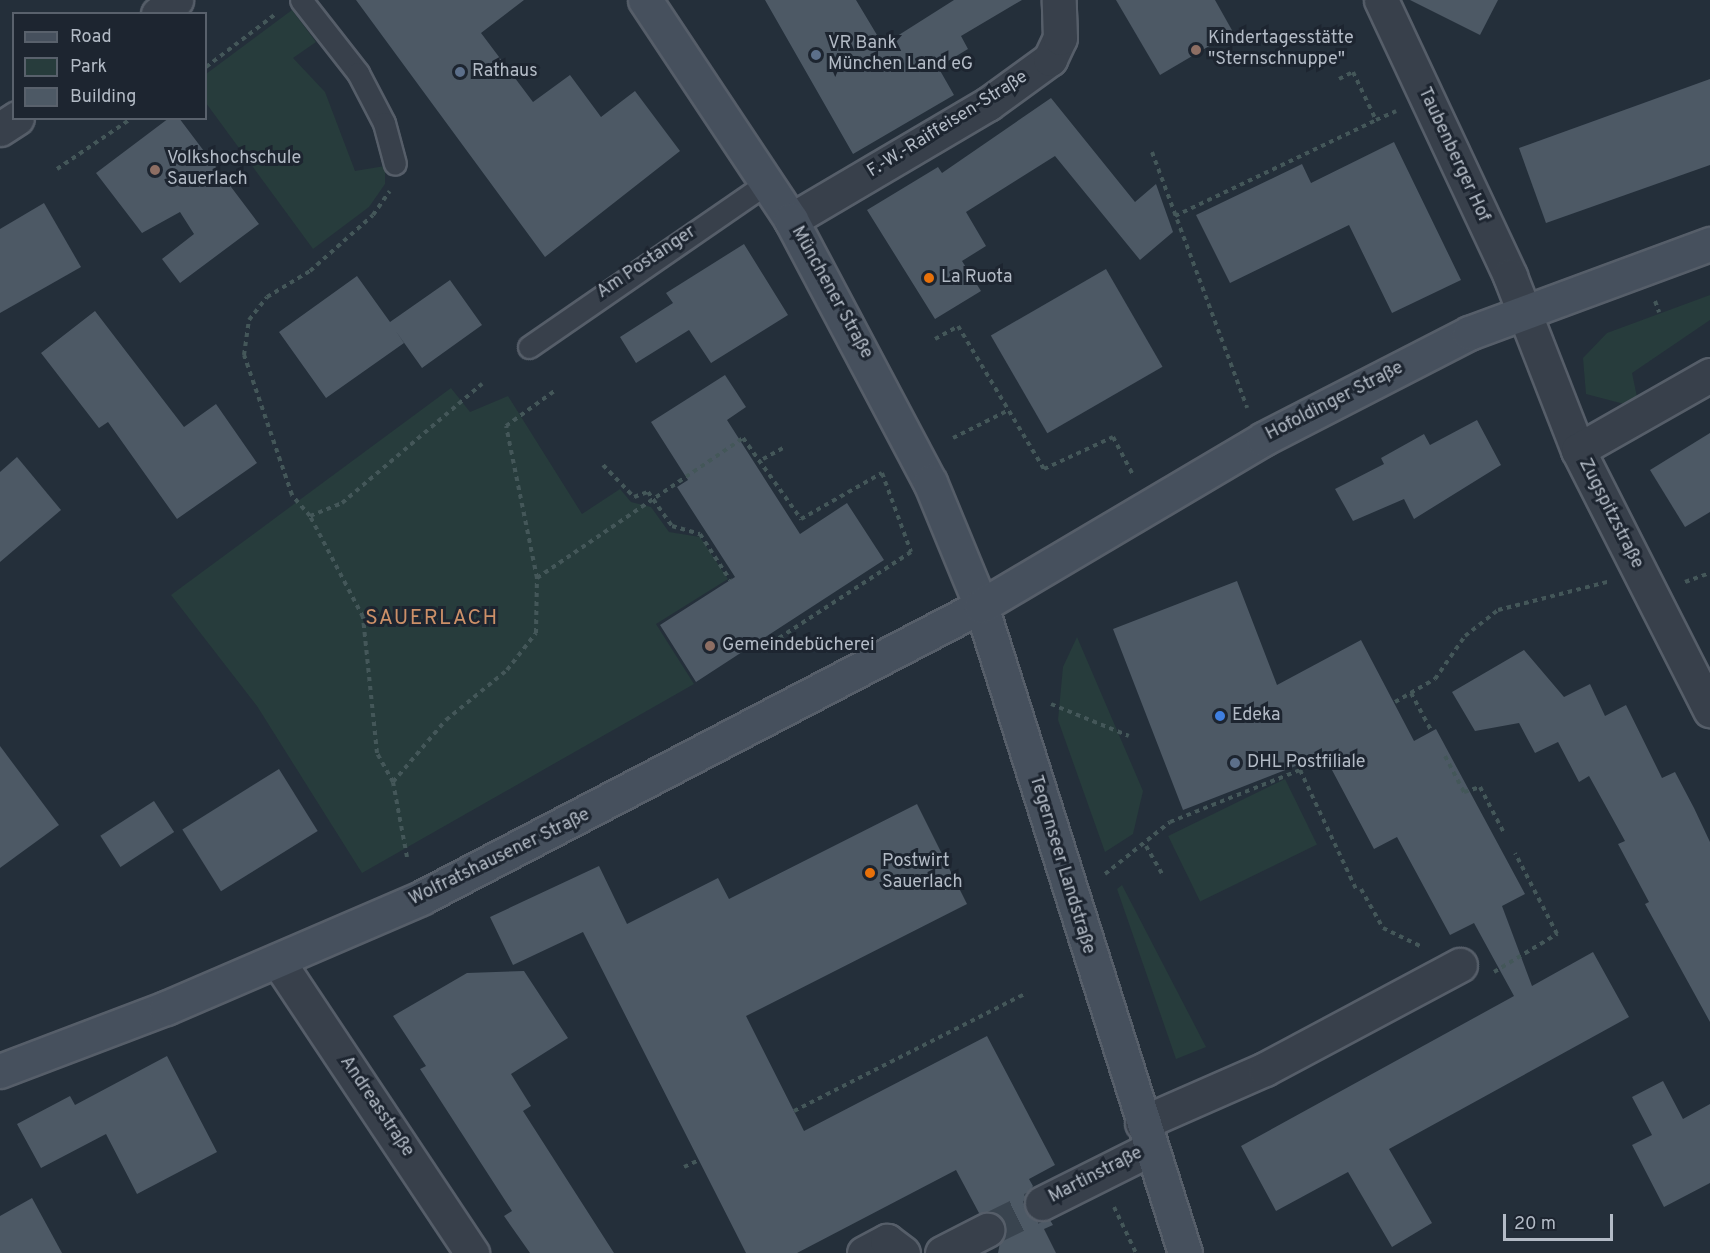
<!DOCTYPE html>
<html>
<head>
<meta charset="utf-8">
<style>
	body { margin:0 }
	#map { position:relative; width:1710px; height:1253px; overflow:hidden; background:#242f3a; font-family:Overpass,sans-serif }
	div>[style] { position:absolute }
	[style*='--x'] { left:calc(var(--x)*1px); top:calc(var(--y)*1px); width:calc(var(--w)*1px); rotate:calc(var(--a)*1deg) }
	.green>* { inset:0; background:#273c3c; transform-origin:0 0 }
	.building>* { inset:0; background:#4d5965; transform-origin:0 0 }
	.street-tunnel>* { height:33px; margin-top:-16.5px; transform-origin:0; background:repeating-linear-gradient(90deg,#39444f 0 33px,transparent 0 49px) }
	.path>* { height:4px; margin-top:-2px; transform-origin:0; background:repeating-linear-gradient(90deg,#445759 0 4.5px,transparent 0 9px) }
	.roads { filter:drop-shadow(2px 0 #565e69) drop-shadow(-2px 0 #565e69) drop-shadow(0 2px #565e69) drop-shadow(0 -2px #565e69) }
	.lane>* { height:21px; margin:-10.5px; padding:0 10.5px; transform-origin:10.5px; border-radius:10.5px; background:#38404b }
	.street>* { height:33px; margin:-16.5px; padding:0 16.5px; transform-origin:16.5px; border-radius:16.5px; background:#38404b }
	.secondary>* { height:33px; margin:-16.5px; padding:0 16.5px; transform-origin:16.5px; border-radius:16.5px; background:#46505d }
	.dots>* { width:16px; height:16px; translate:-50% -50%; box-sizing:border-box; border:3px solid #1d2530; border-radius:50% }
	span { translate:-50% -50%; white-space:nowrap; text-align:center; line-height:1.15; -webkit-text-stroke:6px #1d2530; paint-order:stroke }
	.poi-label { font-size:18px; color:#b3bbc6 }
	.left { translate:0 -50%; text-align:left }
	.street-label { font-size:18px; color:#b3bbc6 }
	.quarter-label { font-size:21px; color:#cd9068; letter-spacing:1.5px }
	.legend { position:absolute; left:12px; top:12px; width:195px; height:108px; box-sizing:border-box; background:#1d2530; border:2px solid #59616c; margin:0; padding:8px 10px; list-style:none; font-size:18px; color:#b3bbc6 }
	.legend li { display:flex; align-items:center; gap:12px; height:30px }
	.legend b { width:30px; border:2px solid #59616c }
	.scale { position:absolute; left:1503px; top:1214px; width:110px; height:27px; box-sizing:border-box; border:3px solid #b3bbc6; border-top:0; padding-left:8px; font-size:18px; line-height:21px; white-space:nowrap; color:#b3bbc6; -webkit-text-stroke:4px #1d2530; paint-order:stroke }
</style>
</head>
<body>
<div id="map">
	<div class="green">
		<div style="clip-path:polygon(292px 10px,316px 42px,293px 58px,325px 92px,355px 171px,385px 166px,385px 184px,369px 207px,313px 249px,206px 103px,206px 74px)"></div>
		<div style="clip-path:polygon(1710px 295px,1710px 320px,1632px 373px,1637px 397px,1628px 405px,1586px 394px,1583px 358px,1607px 333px)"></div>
		<div style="clip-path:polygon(451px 388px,470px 412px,508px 396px,582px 514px,620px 489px,631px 502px,651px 507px,669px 532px,700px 537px,728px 579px,656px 624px,694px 684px,362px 873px,257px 706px,171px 595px)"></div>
		<div style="clip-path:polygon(1077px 637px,1143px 791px,1133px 834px,1105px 852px,1058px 720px,1063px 667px)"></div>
		<div style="left:1285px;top:779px;width:73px;height:130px;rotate:64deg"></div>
		<div style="clip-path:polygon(1122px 885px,1206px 1047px,1176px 1059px,1117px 889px)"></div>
	</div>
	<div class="building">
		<div style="clip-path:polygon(356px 0,524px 0,481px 33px,533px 102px,570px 75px,601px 117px,635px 91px,680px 151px,545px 257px)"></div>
		<div style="clip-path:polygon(765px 0,856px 0,883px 45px,954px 0,1022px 0,961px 36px,968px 49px,938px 67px,954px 95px,853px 154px)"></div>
		<div style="clip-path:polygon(1116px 0,1215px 0,1233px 32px,1160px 75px)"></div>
		<div style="clip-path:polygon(1410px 0,1498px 0,1480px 35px)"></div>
		<div style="clip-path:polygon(1710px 79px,1710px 165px,1546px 223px,1519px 148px)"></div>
		<div style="clip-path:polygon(1051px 98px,1135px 202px,1156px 184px,1173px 232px,1140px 260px,1055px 156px,966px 212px,986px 246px,962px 261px,981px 291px,935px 319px,867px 210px,938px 167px,942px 173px)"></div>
		<div style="clip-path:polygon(169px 118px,179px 118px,259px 224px,180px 283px,162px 259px,194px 234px,180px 212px,142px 233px,96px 173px)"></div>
		<div style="clip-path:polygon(1394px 142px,1461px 280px,1392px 313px,1349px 225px,1230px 283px,1196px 215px,1302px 164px,1311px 183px)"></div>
		<div style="clip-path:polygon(44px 203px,81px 267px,0 313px,0 229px)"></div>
		<div style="clip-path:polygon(744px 244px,788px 315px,711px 363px,689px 330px,636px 363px,620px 337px,673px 303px,666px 293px)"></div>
		<div style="left:1106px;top:269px;width:113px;height:133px;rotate:60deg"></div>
		<div style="clip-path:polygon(357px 276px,390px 322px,450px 280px,482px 325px,422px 368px,395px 330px,404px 343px,326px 398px,279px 332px)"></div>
		<div style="clip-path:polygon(95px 311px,184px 427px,216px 404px,257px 463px,177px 519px,108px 422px,99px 428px,41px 353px)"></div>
		<div style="clip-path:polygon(725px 375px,746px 407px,727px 420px,800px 534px,847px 503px,884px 560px,696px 682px,660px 625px,735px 577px,677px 487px,688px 480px,651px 422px)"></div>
		<div style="clip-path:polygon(1477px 420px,1501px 465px,1414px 519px,1404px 499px,1353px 521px,1335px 489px,1384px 464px,1381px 458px,1424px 434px,1430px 445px)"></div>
		<div style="clip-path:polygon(1710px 433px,1710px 512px,1685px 527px,1650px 470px)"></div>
		<div style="clip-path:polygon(17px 457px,61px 510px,0 562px,0 472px)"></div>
		<div style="clip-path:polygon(1237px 581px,1277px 685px,1361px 640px,1414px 741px,1436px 729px,1525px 894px,1502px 906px,1532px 986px,1593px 952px,1629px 1017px,1389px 1149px,1432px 1223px,1392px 1247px,1348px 1172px,1276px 1211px,1241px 1146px,1514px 996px,1474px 923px,1450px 935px,1397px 837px,1374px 849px,1324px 755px,1183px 810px,1113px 629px)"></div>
		<div style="clip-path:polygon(1524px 650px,1564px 697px,1590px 684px,1605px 716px,1626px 705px,1662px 778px,1675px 772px,1694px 808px,1710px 842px,1710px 1022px,1645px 904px,1649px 902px,1618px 844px,1625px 841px,1589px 776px,1579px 782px,1558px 742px,1535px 753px,1519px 723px,1475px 731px,1452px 692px)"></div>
		<div style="clip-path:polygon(0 746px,59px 825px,0 868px)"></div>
		<div style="left:279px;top:769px;width:73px;height:114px;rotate:58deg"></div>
		<div style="left:154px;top:801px;width:37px;height:64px;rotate:57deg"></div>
		<div style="clip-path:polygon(917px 804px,967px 904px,746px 1016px,804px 1131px,987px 1036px,1055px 1165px,1029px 1179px,1033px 1186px,1023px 1202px,1032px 1219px,1050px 1220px,1053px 1225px,1044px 1229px,1056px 1253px,998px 1253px,1004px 1222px,997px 1214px,979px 1213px,956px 1170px,797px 1253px,746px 1253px,583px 932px,513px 965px,490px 917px,599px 866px,627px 924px,718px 878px,729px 899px)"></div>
		<div style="clip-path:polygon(524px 971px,568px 1038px,511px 1074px,531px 1106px,523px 1111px,614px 1253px,530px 1253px,504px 1216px,512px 1211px,420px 1069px,426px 1066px,393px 1016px,467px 973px)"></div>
		<div style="clip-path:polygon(167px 1056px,217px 1152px,137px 1194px,106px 1134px,41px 1168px,17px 1124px,70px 1096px,75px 1105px)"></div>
		<div style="clip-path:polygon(1663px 1081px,1683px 1119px,1710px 1104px,1710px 1183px,1664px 1207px,1632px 1145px,1652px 1135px,1632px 1097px)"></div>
		<div style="clip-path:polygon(32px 1198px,62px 1253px,0 1253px,0 1216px)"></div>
	</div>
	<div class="street-tunnel">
		<div style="--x:987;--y:1230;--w:61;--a:-26.1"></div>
	</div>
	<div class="path">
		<div style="--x:206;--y:67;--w:89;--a:-37.3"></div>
		<div style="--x:1339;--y:79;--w:16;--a:-27"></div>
		<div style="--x:1353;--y:72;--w:53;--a:64.4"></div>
		<div style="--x:1376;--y:120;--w:22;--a:-24"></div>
		<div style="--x:1152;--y:152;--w:273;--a:69.6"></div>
		<div style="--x:57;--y:169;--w:91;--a:-34.2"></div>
		<div style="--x:1175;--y:216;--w:223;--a:-25.5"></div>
		<div style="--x:1655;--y:301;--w:12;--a:70"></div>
		<div style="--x:935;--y:339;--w:26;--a:-29"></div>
		<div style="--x:958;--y:326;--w:167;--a:59"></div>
		<div style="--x:1044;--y:469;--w:76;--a:-24.9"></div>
		<div style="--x:1113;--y:437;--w:43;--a:62.2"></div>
		<div style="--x:953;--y:438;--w:63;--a:-26.6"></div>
		<div style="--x:763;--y:459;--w:26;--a:-29"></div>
		<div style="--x:603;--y:465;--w:45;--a:45.9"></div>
		<div style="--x:634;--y:497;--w:15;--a:-20"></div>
		<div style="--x:648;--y:492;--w:42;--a:54.8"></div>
		<div style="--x:672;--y:526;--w:29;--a:16"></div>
		<div style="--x:700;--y:534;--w:55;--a:56.9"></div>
		<div style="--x:310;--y:516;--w:28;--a:-131"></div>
		<div style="--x:292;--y:495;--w:148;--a:-108.9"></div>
		<div style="--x:244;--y:355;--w:35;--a:-82"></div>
		<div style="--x:249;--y:320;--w:29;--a:-52"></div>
		<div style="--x:267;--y:297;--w:50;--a:-31.2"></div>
		<div style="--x:310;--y:271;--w:84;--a:-41.6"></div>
		<div style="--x:373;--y:215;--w:29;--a:-55"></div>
		<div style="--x:537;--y:578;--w:249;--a:-34.2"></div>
		<div style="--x:743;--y:438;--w:100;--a:54.4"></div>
		<div style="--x:801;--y:519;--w:93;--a:-29.6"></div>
		<div style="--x:882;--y:473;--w:84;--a:69.8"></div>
		<div style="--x:911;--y:552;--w:168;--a:146.9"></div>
		<div style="--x:770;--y:644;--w:8;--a:-120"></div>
		<div style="--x:1685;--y:582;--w:27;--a:-20"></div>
		<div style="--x:1411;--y:693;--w:44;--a:61.7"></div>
		<div style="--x:1395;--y:702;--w:46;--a:-29.9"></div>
		<div style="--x:1435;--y:679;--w:52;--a:-55.1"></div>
		<div style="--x:1465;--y:636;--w:42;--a:-38.2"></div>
		<div style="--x:1498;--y:610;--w:113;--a:-14.4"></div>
		<div style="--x:1051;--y:704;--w:84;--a:22.3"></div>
		<div style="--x:1445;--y:756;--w:41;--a:62.2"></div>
		<div style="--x:1464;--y:792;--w:17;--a:-17"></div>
		<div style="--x:1480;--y:787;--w:52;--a:62.4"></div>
		<div style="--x:1300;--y:770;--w:134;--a:64.8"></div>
		<div style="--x:393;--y:782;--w:82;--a:-49.5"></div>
		<div style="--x:446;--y:720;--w:79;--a:-39.3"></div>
		<div style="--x:507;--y:670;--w:47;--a:-51.9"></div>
		<div style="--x:536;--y:633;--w:55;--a:-89"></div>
		<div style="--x:537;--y:578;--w:155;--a:-101.5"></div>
		<div style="--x:506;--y:426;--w:62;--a:-35.8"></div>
		<div style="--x:1146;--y:846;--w:32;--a:60"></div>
		<div style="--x:407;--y:857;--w:76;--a:-100.6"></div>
		<div style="--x:393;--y:782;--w:33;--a:-119"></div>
		<div style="--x:377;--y:753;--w:137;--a:-95.9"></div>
		<div style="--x:363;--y:617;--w:114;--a:-117.7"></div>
		<div style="--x:310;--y:516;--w:35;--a:-22"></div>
		<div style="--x:342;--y:503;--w:184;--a:-40.4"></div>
		<div style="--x:1105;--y:874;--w:83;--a:-38.7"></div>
		<div style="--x:1170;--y:822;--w:140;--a:-21.8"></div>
		<div style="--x:1300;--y:770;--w:30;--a:-42"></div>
		<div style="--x:1361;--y:889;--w:45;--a:60.6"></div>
		<div style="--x:1383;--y:928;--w:41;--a:25.9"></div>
		<div style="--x:1494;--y:972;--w:74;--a:-31.1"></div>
		<div style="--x:1557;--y:934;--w:91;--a:-117.4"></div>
		<div style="--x:794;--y:1111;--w:261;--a:-26.9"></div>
		<div style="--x:684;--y:1167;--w:17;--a:-25"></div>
		<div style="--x:1114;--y:1207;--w:51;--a:64.4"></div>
	</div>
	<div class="roads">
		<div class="lane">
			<div style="--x:301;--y:0;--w:93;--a:52"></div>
			<div style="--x:358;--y:73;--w:56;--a:62.5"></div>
			<div style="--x:384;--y:123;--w:42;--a:75"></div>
			<div style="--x:529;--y:347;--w:290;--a:-34.6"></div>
		</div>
		<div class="street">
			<div style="--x:1381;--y:0;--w:305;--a:64.9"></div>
			<div style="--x:1510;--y:276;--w:187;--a:68.7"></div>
			<div style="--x:1578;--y:450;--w:292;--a:63.1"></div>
			<div style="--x:158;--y:14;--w:23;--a:-38"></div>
			<div style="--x:0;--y:129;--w:20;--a:-33"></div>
			<div style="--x:791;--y:220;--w:229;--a:-30.5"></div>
			<div style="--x:988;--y:104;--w:77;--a:-36"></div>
			<div style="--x:1050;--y:59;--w:23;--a:-65"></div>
			<div style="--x:1060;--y:38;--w:38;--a:-92"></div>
			<div style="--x:1578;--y:450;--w:152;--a:-29.6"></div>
			<div style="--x:278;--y:961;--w:351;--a:56.4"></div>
			<div style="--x:1142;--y:1123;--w:134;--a:-23.7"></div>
			<div style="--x:1265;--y:1069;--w:221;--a:-28.1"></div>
			<div style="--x:1042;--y:1203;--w:121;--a:-26.6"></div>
			<div style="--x:864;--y:1253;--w:26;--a:-28"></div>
			<div style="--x:887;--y:1241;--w:20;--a:37"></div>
			<div style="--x:942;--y:1253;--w:51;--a:-27.1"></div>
		</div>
		<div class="secondary">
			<div style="--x:645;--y:0;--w:264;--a:56.4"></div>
			<div style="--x:791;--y:220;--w:297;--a:62.1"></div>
			<div style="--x:930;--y:482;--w:134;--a:67.6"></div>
			<div style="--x:981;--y:606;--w:678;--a:72.5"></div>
			<div style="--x:0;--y:1071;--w:178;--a:-20.8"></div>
			<div style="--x:166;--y:1008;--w:278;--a:-23.3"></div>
			<div style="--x:421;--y:898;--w:632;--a:-27.54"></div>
			<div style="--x:981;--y:606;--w:328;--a:-30.6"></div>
			<div style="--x:1263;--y:439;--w:232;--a:-27.2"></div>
			<div style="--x:1469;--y:333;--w:257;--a:-20.3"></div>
		</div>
	</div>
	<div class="dots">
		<div style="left:1196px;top:50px;background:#8d6e63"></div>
		<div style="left:816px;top:55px;background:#5c6f8a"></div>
		<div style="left:460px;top:72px;background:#5c6f8a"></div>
		<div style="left:155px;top:170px;background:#8d6e63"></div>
		<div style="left:929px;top:278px;background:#e8710a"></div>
		<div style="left:710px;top:646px;background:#8d6e63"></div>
		<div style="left:1220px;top:716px;background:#3f7fe0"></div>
		<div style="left:1235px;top:763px;background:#5c6f8a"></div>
		<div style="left:870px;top:873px;background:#e8710a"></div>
	</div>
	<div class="poi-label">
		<span class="left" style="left:1208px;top:50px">Kindertagesstätte<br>"Sternschnuppe"</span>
		<span class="left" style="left:828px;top:55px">VR Bank<br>München Land eG</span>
		<span class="left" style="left:472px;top:72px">Rathaus</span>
		<span class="left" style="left:167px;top:170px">Volkshochschule<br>Sauerlach</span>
		<span class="left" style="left:941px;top:278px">La Ruota</span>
		<span class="left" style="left:722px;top:646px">Gemeindebücherei</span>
		<span class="left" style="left:1232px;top:716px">Edeka</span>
		<span class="left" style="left:1247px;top:763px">DHL Postfiliale</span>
		<span class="left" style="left:882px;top:873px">Postwirt<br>Sauerlach</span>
	</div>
	<div class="street-label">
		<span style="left:948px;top:125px;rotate:-32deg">F.-W.-Raiffeisen-Straße</span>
		<span style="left:1453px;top:155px;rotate:65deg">Taubenberger Hof</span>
		<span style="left:647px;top:263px;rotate:-34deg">Am Postanger</span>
		<span style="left:831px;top:293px;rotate:61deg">Münchener Straße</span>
		<span style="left:1335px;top:402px;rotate:-27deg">Hofoldinger Straße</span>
		<span style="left:1610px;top:514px;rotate:63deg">Zugspitzstraße</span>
		<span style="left:500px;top:858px;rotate:-26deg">Wolfratshausener Straße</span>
		<span style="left:1061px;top:865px;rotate:73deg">Tegernseer Landstraße</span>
		<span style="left:376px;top:1107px;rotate:56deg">Andreasstraße</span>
		<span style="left:1096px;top:1176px;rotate:-27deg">Martinstraße</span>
	</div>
	<div class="quarter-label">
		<span style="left:432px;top:619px">SAUERLACH</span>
	</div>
	<ul class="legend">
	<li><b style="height:8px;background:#46505d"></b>Road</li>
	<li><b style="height:16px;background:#273c3c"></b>Park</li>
	<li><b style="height:16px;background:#4d5965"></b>Building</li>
	</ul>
	<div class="scale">20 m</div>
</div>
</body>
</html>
